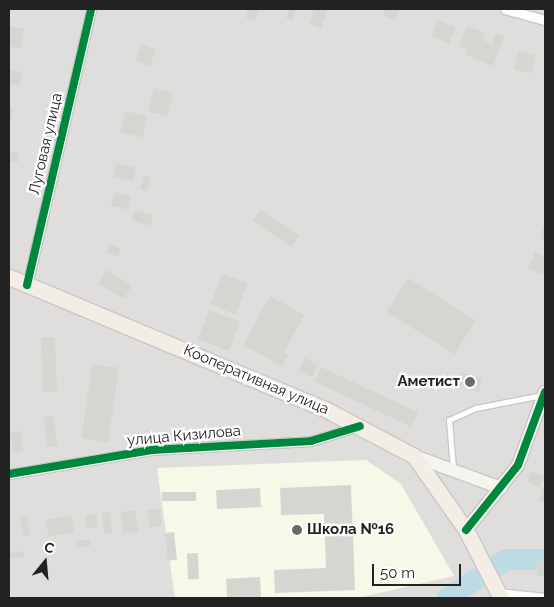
<!DOCTYPE html>
<html>
<head>
<meta charset="utf-8">
<style>
	body { margin:0 }
	#map { position:relative; width:554px; height:607px; overflow:hidden; background:#f0efeb; font-family:Raleway,sans-serif }
	div>[style] { position:absolute }
	[style*='--x'] { left:calc(var(--x)*1px); top:calc(var(--y)*1px); width:calc(var(--w)*1px); rotate:calc(var(--a)*1deg) }
	.residential>* { inset:0; background:#dfdedc; transform-origin:0 0 }
	.education>* { inset:0; background:#f8f8e8 }
	.river>* { height:21px; margin:-10.5px; padding:0 10.5px; transform-origin:10.5px; border-radius:10.5px; background:#bcdbe5 }
	.building>* { inset:0; background:#d7d5d2; transform-origin:0 0 }
	.roads { filter:drop-shadow(1px 0 #c9c8c7) drop-shadow(-1px 0 #c9c8c7) drop-shadow(0 1px #c9c8c7) drop-shadow(0 -1px #c9c8c7) }
	.lane>* { height:4.5px; margin:-2.25px; padding:0 2.25px; transform-origin:2.25px; border-radius:2.25px; background:#fdfdfc }
	.street>* { height:9px; margin:-4.5px; padding:0 4.5px; transform-origin:4.5px; border-radius:4.5px; background:#fdfdfc }
	.secondary>* { height:12px; margin:-6px; padding:0 6px; transform-origin:6px; border-radius:6px; background:#f4f5ed }
	.primary>* { height:15px; margin:-7.5px; padding:0 7.5px; transform-origin:7.5px; border-radius:7.5px; background:#f3ede6 }
	.cycleway>* { height:8px; margin:-4px; padding:0 4px; transform-origin:4px; border-radius:4px; background:#00873e }
	.dots>* { width:14px; height:14px; translate:-50% -50%; box-sizing:border-box; border:2px solid #fff; border-radius:50% }
	span { translate:-50% -50%; white-space:nowrap; text-align:center; line-height:1.15; -webkit-text-stroke:4.5px #fff; paint-order:stroke }
	.street-label { font-size:15px; color:#222 }
	.poi-label { font-size:15px; color:#222; font-weight:700 }
	.right { translate:-100% -50%; text-align:right }
	.left { translate:0 -50%; text-align:left }
	.frame { position:absolute; inset:0; border:10px solid #222; pointer-events:none }
	.north { position:absolute; left:20px; top:537px; width:50px; height:50px; -webkit-text-stroke:4px #fff; paint-order:stroke; rotate:17deg; font-size:14px; font-weight:700; line-height:20px; text-align:center; color:#222 }
	.north::after { content:''; display:block; margin:auto; width:18px; height:22px; background:#222; clip-path:polygon(50% 0,100% 100%,50% 72%,0 100%) }
	.scale { position:absolute; left:372px; top:564px; width:89px; height:22px; box-sizing:border-box; border:2px solid #222; border-top:0; padding-left:6px; font-size:15px; line-height:18px; white-space:nowrap; color:#222; -webkit-text-stroke:4px #fff; paint-order:stroke }
</style>
</head>
<body>
<div id="map">
	<div class="residential">
		<div style="left:9px;top:9px;width:536px;height:589px"></div>
	</div>
	<div class="education">
		<div style="clip-path:polygon(366px 460px,401px 484px,454px 576px,357px 598px,175px 598px,157px 468px)"></div>
	</div>
	<div class="river">
		<div style="--x:446;--y:598;--w:72;--a:-33"></div>
		<div style="--x:506;--y:559;--w:39;--a:0"></div>
	</div>
	<div class="building">
		<div style="clip-path:polygon(248px 9px,258px 9px,255px 21px,246px 18px)"></div>
		<div style="clip-path:polygon(289px 9px,296px 9px,293px 20px,286px 18px)"></div>
		<div style="clip-path:polygon(314px 9px,328px 9px,321px 28px,309px 24px)"></div>
		<div style="clip-path:polygon(384px 9px,399px 9px,396px 20px,383px 15px)"></div>
		<div style="left:438px;top:20px;width:19px;height:18px;rotate:21deg"></div>
		<div style="clip-path:polygon(9px 26px,24px 29px,20px 49px,9px 46px)"></div>
		<div style="clip-path:polygon(467px 26px,485px 33px,483px 40px,492px 44px,496px 33px,504px 36px,493px 66px,466px 55px,468px 50px,459px 47px)"></div>
		<div style="left:142px;top:44px;width:15px;height:18px;rotate:20deg"></div>
		<div style="left:518px;top:51px;width:18px;height:19px;rotate:13deg"></div>
		<div style="clip-path:polygon(9px 70px,22px 72px,19px 86px,9px 84px)"></div>
		<div style="left:154px;top:88px;width:20px;height:24px;rotate:15deg"></div>
		<div style="clip-path:polygon(9px 107px,13px 108px,10px 124px,9px 124px)"></div>
		<div style="left:125px;top:111px;width:23px;height:22px;rotate:13deg"></div>
		<div style="left:9px;top:152px;width:10px;height:9px;rotate:6deg"></div>
		<div style="left:116px;top:163px;width:21px;height:14px;rotate:14deg"></div>
		<div style="left:144px;top:175px;width:7px;height:15px;rotate:16deg"></div>
		<div style="left:114px;top:192px;width:17px;height:14px;rotate:13deg"></div>
		<div style="left:261px;top:209px;width:47px;height:14px;rotate:35deg"></div>
		<div style="left:135px;top:210px;width:19px;height:11px;rotate:16deg"></div>
		<div style="clip-path:polygon(545px 222px,545px 240px,540px 238px)"></div>
		<div style="left:110px;top:244px;width:12px;height:9px;rotate:24deg"></div>
		<div style="clip-path:polygon(535px 252px,545px 257px,543px 275px,528px 268px)"></div>
		<div style="left:106px;top:270px;width:30px;height:16px;rotate:30deg"></div>
		<div style="left:222px;top:274px;width:27px;height:33px;rotate:20deg"></div>
		<div style="left:408px;top:278px;width:80px;height:40px;rotate:32deg"></div>
		<div style="clip-path:polygon(270px 296px,304px 315px,284px 352px,288px 355px,282px 366px,243px 345px)"></div>
		<div style="left:209px;top:310px;width:33px;height:31px;rotate:21deg"></div>
		<div style="left:55px;top:337px;width:55px;height:14px;rotate:88deg"></div>
		<div style="left:305px;top:358px;width:15px;height:14px;rotate:28deg"></div>
		<div style="left:92px;top:364px;width:27px;height:75px;rotate:8deg"></div>
		<div style="left:321px;top:367px;width:107px;height:16px;rotate:25deg"></div>
		<div style="left:461px;top:372px;width:23px;height:14px;rotate:18deg"></div>
		<div style="left:53px;top:416px;width:30px;height:10px;rotate:82deg"></div>
		<div style="left:20px;top:431px;width:20px;height:10px;rotate:81deg"></div>
		<div style="left:531px;top:471px;width:14px;height:12px;rotate:21deg"></div>
		<div style="clip-path:polygon(545px 483px,545px 503px,539px 501px)"></div>
		<div style="clip-path:polygon(351px 485px,355px 590px,275px 593px,274px 570px,326px 568px,324px 514px,281px 515px,280px 488px)"></div>
		<div style="left:260px;top:488px;width:19px;height:44px;rotate:87deg"></div>
		<div style="left:196px;top:492px;width:9px;height:34px;rotate:90deg"></div>
		<div style="left:160px;top:509px;width:17px;height:13px;rotate:83deg"></div>
		<div style="left:135px;top:510px;width:22px;height:15px;rotate:82deg"></div>
		<div style="left:110px;top:512px;width:21px;height:8px;rotate:85deg"></div>
		<div style="clip-path:polygon(96px 514px,98px 527px,86px 528px,85px 516px)"></div>
		<div style="left:71px;top:515px;width:17px;height:26px;rotate:80deg"></div>
		<div style="left:27px;top:516px;width:19px;height:7px;rotate:81deg"></div>
		<div style="left:174px;top:532px;width:28px;height:9px;rotate:84deg"></div>
		<div style="clip-path:polygon(90px 539px,90px 546px,78px 547px,77px 541px)"></div>
		<div style="left:23px;top:551px;width:6px;height:14px;rotate:81deg"></div>
		<div style="left:198px;top:553px;width:26px;height:11px;rotate:88deg"></div>
		<div style="left:537px;top:562px;width:8px;height:14px"></div>
		<div style="left:260px;top:577px;width:21px;height:34px;rotate:87deg"></div>
	</div>
	<div class="roads">
		<div class="lane">
			<div style="--x:453;--y:468;--w:48;--a:-94.8"></div>
			<div style="--x:449;--y:420;--w:30;--a:-24"></div>
			<div style="--x:476;--y:408;--w:67;--a:-11.1"></div>
		</div>
		<div class="street">
			<div style="--x:505;--y:9;--w:41;--a:15.4"></div>
			<div style="--x:27;--y:285;--w:283;--a:-76.9"></div>
			<div style="--x:9;--y:474;--w:145;--a:-9.5"></div>
			<div style="--x:152;--y:450;--w:159;--a:-3.2"></div>
			<div style="--x:311;--y:441;--w:50;--a:-17.4"></div>
			<div style="--x:498;--y:593;--w:47;--a:6.1"></div>
		</div>
		<div class="secondary">
			<div style="--x:414;--y:456;--w:93;--a:20.2"></div>
			<div style="--x:466;--y:530;--w:83;--a:-51.3"></div>
			<div style="--x:518;--y:465;--w:78;--a:-69.7"></div>
		</div>
		<div class="primary">
			<div style="--x:9;--y:277;--w:342;--a:22.7"></div>
			<div style="--x:325;--y:409;--w:101;--a:27.8"></div>
			<div style="--x:414;--y:456;--w:90;--a:54.9"></div>
			<div style="--x:466;--y:530;--w:76;--a:62.8"></div>
		</div>
	</div>
	<div class="cycleway">
		<div style="--x:27;--y:285;--w:283;--a:-76.9"></div>
		<div style="--x:9;--y:474;--w:145;--a:-9.5"></div>
		<div style="--x:152;--y:450;--w:159;--a:-3.2"></div>
		<div style="--x:311;--y:441;--w:51;--a:-17"></div>
		<div style="--x:466;--y:530;--w:83;--a:-51.3"></div>
		<div style="--x:518;--y:465;--w:78;--a:-69.7"></div>
	</div>
	<div class="dots">
		<div style="left:470px;top:382px;background:#6a6a68"></div>
		<div style="left:297px;top:530px;background:#6a6a68"></div>
	</div>
	<div class="street-label">
		<span style="left:46px;top:144px;rotate:-77deg">Луговая улица</span>
		<span style="left:256px;top:380px;rotate:23deg">Кооперативная улица</span>
		<span style="left:184px;top:436px;rotate:-5deg">улица Кизилова</span>
	</div>
	<div class="poi-label">
		<span class="right" style="left:460px;top:382px">Аметист</span>
		<span class="left" style="left:307px;top:530px">Школа №16</span>
	</div>
	<div class="frame"></div>
	<div class="north">С</div>
	<div class="scale">50 m</div>
</div>
</body>
</html>
